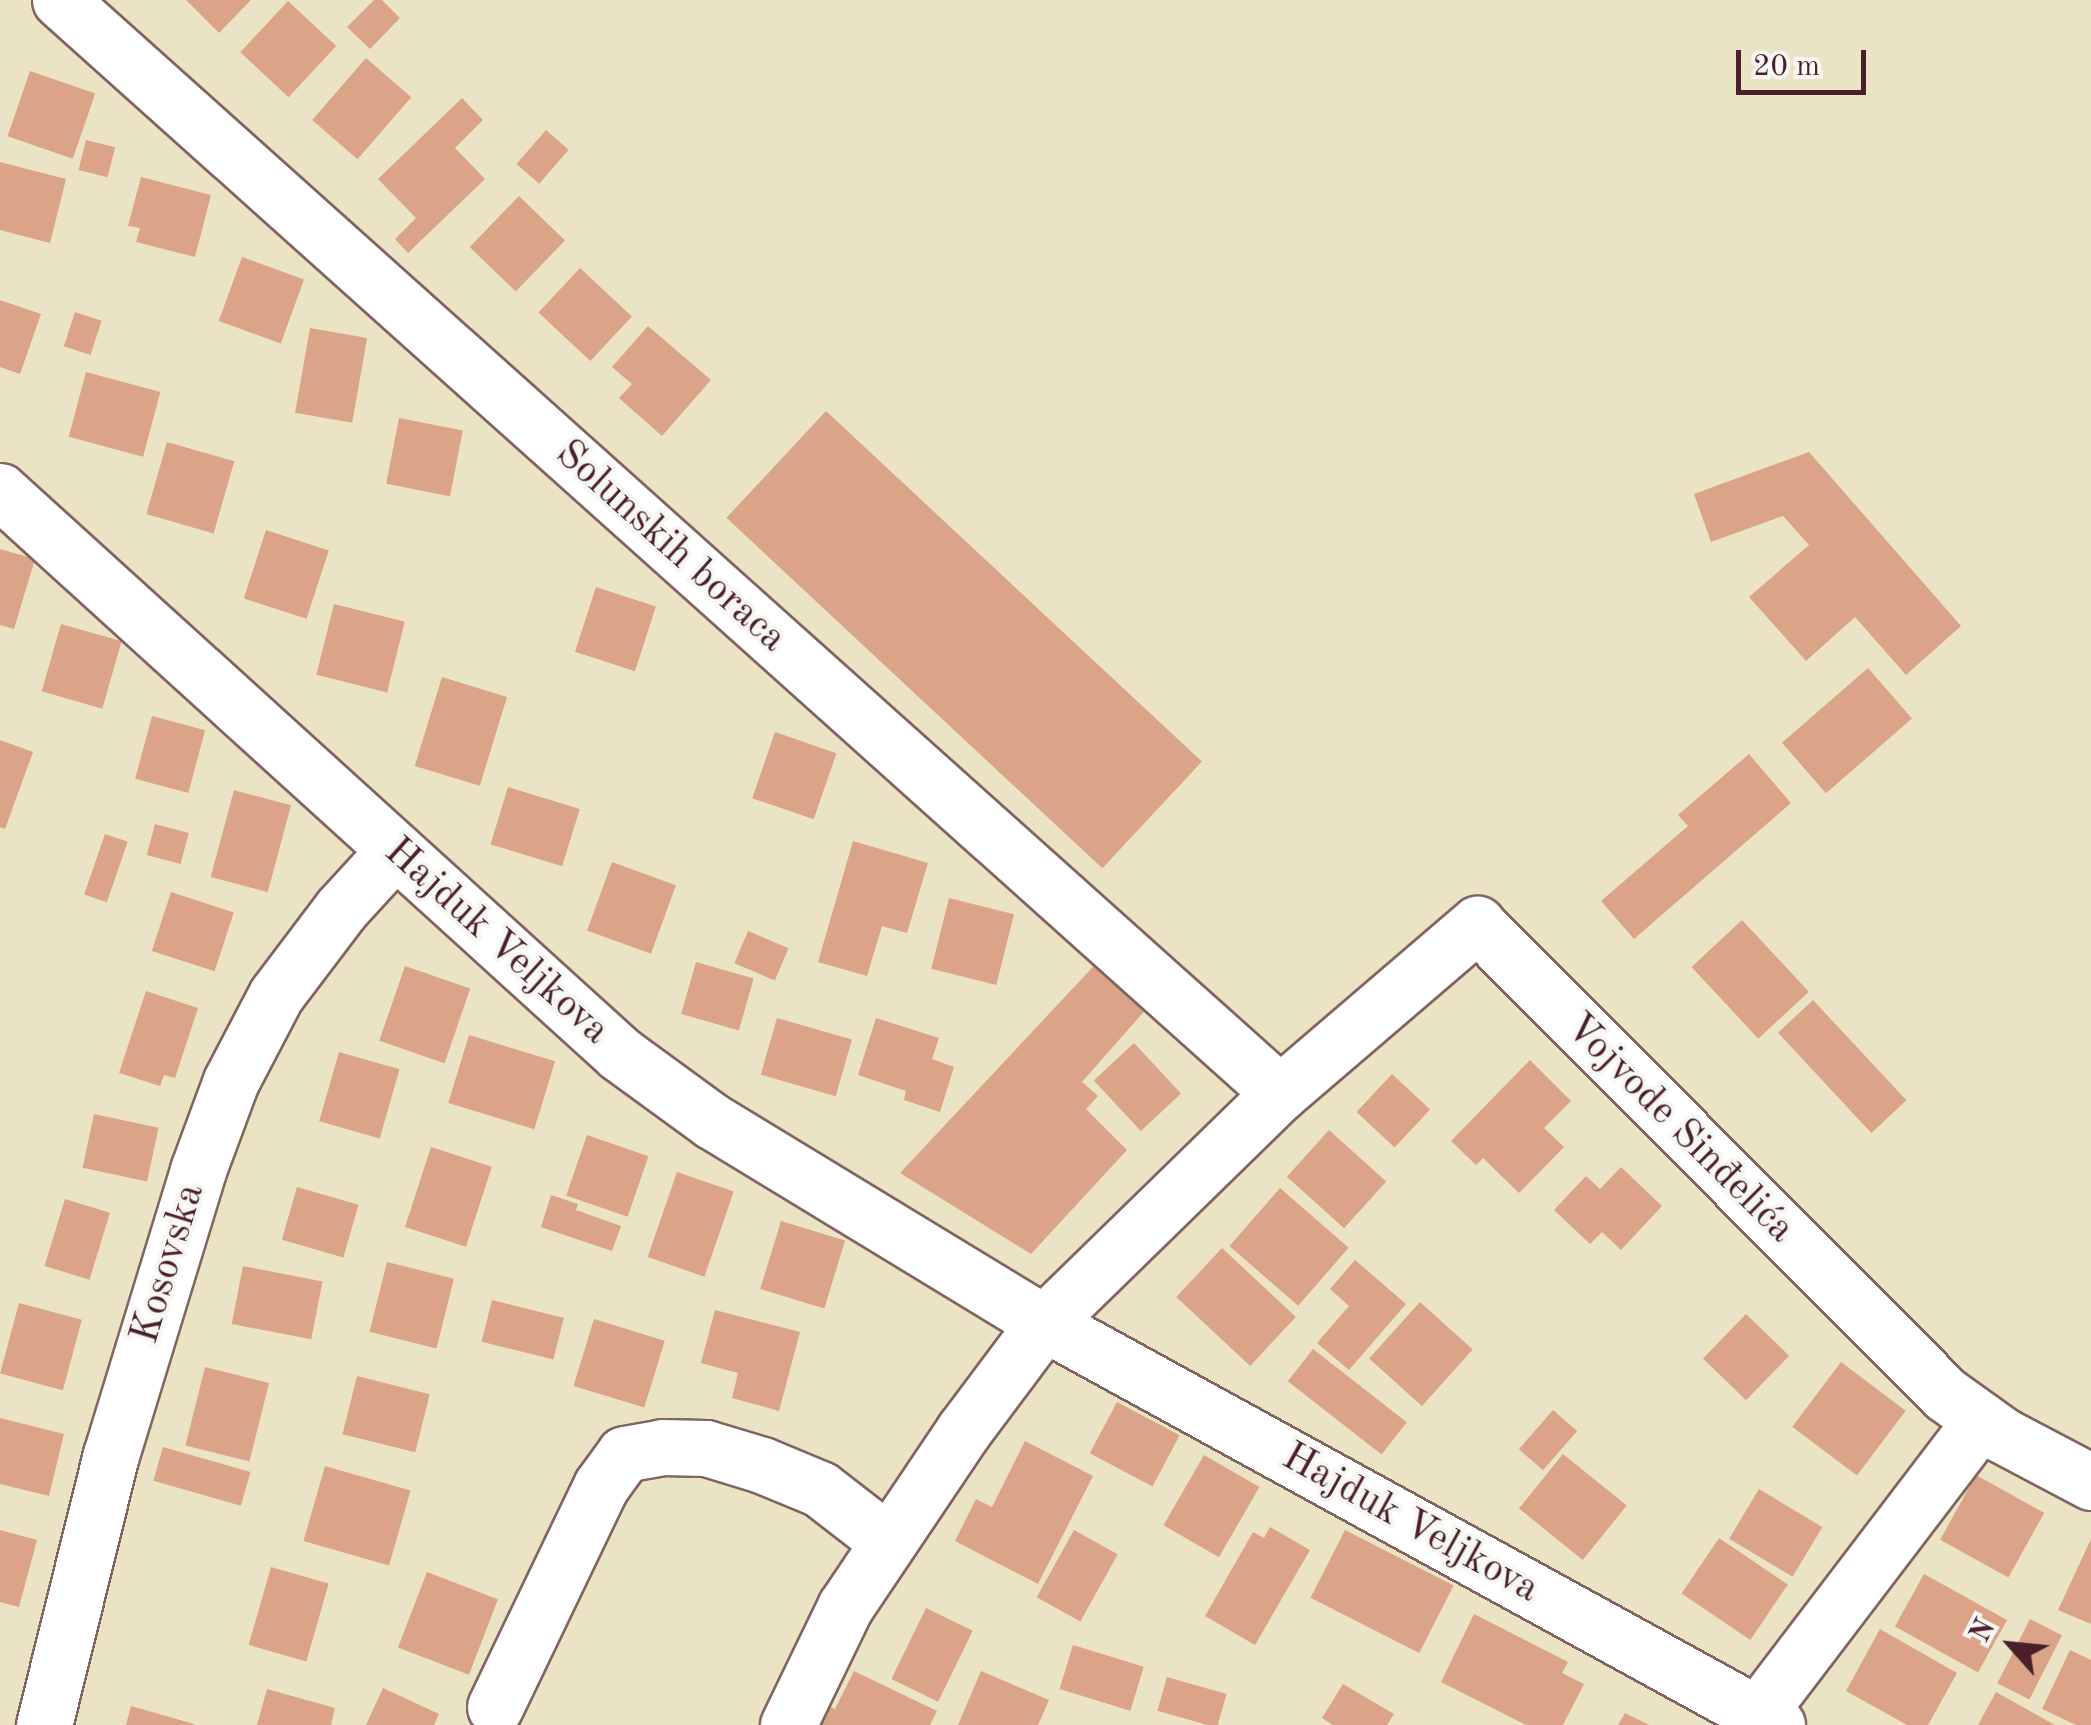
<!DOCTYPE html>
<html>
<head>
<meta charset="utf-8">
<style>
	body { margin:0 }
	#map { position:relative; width:2091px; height:1725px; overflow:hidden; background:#eae4c5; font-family:"Old Standard TT",serif }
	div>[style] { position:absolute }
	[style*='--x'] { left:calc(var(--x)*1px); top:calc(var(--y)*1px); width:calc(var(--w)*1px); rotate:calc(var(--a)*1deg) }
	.building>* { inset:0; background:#dba488; transform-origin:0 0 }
	.roads { filter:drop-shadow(2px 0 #826461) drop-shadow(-2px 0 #826461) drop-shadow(0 2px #826461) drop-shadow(0 -2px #826461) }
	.minor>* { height:55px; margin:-27.5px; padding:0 27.5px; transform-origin:27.5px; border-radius:27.5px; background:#fff }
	span { translate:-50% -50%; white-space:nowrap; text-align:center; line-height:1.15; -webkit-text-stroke:8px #f6f6f2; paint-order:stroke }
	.street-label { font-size:40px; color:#4a1f2b }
	.north { position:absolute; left:1961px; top:1595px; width:100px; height:100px; -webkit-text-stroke:8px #f6f6f2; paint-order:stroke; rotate:297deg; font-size:28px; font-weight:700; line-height:40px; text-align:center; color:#4a1f2b }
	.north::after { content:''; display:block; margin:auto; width:35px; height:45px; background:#4a1f2b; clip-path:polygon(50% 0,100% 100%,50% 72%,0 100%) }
	.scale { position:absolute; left:1736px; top:50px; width:130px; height:45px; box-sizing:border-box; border:5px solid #4a1f2b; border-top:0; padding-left:12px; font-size:30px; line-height:35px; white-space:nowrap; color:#4a1f2b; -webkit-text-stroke:8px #f6f6f2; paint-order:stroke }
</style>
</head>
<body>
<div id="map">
	<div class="building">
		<div style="clip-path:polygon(186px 0,251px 0,219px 33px)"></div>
		<div style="clip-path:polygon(374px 0,382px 0,400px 18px,370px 49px,347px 27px)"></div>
		<div style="left:288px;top:1px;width:66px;height:70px;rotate:43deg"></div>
		<div style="left:366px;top:58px;width:60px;height:82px;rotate:41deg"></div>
		<div style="left:30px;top:71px;width:69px;height:69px;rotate:19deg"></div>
		<div style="clip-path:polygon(462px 98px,483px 120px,455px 148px,485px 179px,408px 253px,395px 239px,416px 218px,378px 179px)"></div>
		<div style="left:546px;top:130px;width:30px;height:45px;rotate:41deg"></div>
		<div style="left:86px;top:140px;width:30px;height:31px;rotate:14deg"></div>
		<div style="clip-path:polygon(0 162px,66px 179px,50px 243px,0 230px)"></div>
		<div style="clip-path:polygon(141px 177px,211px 195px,195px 257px,136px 242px,140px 228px,128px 226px)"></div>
		<div style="left:519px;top:196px;width:64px;height:71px;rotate:44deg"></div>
		<div style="left:242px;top:257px;width:66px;height:68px;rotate:20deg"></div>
		<div style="left:580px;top:268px;width:71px;height:61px;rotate:43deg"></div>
		<div style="clip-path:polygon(0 300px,41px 314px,20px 374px,0 367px)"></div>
		<div style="left:75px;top:312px;width:28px;height:36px;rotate:18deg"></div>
		<div style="clip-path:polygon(648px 326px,711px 380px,662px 436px,619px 398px,632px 384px,612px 367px)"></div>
		<div style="left:310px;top:328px;width:58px;height:86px;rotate:10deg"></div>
		<div style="left:86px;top:372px;width:77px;height:67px;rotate:15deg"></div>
		<div style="left:826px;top:411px;width:514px;height:146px;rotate:43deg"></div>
		<div style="left:399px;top:418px;width:65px;height:67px;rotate:11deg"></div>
		<div style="left:167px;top:442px;width:70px;height:75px;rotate:16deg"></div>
		<div style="clip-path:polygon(1809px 452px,1961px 626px,1906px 675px,1855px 617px,1806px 661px,1749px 597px,1809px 545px,1783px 516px,1711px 542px,1694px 494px)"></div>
		<div style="left:266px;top:530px;width:66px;height:72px;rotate:18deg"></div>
		<div style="clip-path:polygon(0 549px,35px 559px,14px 629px,0 625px)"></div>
		<div style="left:596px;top:587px;width:63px;height:68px;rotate:18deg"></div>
		<div style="left:334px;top:604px;width:73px;height:73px;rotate:14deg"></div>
		<div style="left:61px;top:624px;width:63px;height:70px;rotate:16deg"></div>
		<div style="left:1868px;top:668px;width:67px;height:114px;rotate:49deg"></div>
		<div style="left:442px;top:677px;width:68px;height:93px;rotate:17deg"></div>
		<div style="left:152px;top:716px;width:55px;height:65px;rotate:15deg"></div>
		<div style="left:775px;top:732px;width:65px;height:70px;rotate:19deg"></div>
		<div style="clip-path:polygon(0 740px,33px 752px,5px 829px,0 827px)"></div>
		<div style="clip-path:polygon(1749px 754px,1791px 803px,1634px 939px,1601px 901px,1688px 826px,1678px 815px)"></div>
		<div style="left:508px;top:787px;width:75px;height:60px;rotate:17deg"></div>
		<div style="left:234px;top:790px;width:59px;height:90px;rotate:15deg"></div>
		<div style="left:155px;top:824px;width:35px;height:32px;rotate:15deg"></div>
		<div style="left:105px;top:834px;width:24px;height:64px;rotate:19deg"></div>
		<div style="clip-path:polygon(853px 841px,928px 863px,907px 933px,882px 926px,867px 976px,818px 962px)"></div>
		<div style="left:612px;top:862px;width:68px;height:73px;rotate:20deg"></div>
		<div style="left:171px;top:892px;width:66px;height:62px;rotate:18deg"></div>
		<div style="left:949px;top:898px;width:67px;height:73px;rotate:14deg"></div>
		<div style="left:1742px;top:920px;width:98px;height:69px;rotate:47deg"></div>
		<div style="left:748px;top:931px;width:44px;height:35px;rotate:23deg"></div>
		<div style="clip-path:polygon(1105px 954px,1155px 999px,1082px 1082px,1098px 1096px,1086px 1109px,1127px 1150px,1031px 1254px,900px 1173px)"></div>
		<div style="left:696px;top:962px;width:60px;height:54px;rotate:16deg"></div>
		<div style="left:405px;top:966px;width:69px;height:79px;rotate:19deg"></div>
		<div style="clip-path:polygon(146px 991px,198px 1008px,175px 1078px,164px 1075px,160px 1086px,119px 1073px)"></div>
		<div style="left:1813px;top:1000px;width:137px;height:48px;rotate:47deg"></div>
		<div style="left:777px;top:1018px;width:78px;height:59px;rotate:16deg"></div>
		<div style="clip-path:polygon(876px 1018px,939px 1038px,932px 1059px,954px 1067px,940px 1112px,904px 1100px,906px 1091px,858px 1075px)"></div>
		<div style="left:469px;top:1035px;width:90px;height:71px;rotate:17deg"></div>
		<div style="left:1134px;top:1043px;width:69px;height:55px;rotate:47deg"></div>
		<div style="left:339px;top:1052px;width:63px;height:72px;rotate:16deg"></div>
		<div style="clip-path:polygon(1530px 1060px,1571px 1101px,1544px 1128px,1564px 1147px,1519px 1193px,1483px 1158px,1476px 1165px,1451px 1141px)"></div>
		<div style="left:1392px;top:1074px;width:52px;height:52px;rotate:43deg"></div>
		<div style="left:94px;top:1114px;width:66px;height:55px;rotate:12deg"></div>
		<div style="left:1329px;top:1130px;width:77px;height:63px;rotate:42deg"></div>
		<div style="left:587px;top:1135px;width:65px;height:64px;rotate:19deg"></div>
		<div style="left:431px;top:1147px;width:64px;height:84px;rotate:18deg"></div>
		<div style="clip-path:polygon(1621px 1167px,1662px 1206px,1621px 1250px,1602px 1232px,1590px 1244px,1554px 1210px,1586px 1176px,1600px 1189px)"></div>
		<div style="left:677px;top:1172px;width:60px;height:90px;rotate:19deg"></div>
		<div style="left:297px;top:1187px;width:64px;height:55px;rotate:16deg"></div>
		<div style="left:1280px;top:1188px;width:91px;height:77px;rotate:41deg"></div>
		<div style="clip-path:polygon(551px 1195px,578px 1204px,576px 1210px,621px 1226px,612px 1251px,541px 1227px)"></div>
		<div style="left:65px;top:1199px;width:47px;height:70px;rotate:17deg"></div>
		<div style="left:781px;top:1221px;width:67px;height:71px;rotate:17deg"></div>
		<div style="left:1222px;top:1248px;width:101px;height:67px;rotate:43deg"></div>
		<div style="clip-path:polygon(1355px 1260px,1406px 1304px,1349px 1370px,1317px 1343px,1349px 1306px,1330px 1289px)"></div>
		<div style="left:387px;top:1262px;width:69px;height:72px;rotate:14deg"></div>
		<div style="left:243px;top:1266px;width:81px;height:59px;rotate:11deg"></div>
		<div style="left:492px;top:1300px;width:74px;height:43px;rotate:14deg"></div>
		<div style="left:1420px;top:1302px;width:71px;height:76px;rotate:42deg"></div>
		<div style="left:19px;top:1303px;width:65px;height:73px;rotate:15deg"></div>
		<div style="clip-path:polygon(715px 1310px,800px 1332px,779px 1411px,732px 1398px,738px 1373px,701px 1363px)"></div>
		<div style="left:1746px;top:1314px;width:60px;height:62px;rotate:44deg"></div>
		<div style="left:594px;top:1319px;width:74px;height:70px;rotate:17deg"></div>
		<div style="left:1313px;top:1349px;width:119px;height:41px;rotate:38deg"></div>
		<div style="left:1841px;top:1362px;width:81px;height:81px;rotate:37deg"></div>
		<div style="left:205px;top:1367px;width:66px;height:81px;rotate:14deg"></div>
		<div style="left:357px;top:1376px;width:75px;height:60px;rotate:14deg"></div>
		<div style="left:1117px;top:1402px;width:71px;height:58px;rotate:28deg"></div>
		<div style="left:1553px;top:1410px;width:32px;height:52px;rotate:41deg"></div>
		<div style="clip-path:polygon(0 1418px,64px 1434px,49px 1496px,0 1484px)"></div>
		<div style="clip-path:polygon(1025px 1441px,1093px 1476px,1038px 1584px,955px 1541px,976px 1499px,992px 1507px)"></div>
		<div style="left:163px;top:1447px;width:91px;height:35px;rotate:16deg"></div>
		<div style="left:1563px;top:1454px;width:82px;height:70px;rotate:39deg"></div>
		<div style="left:1204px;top:1455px;width:64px;height:81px;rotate:30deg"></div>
		<div style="left:325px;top:1466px;width:89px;height:78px;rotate:16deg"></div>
		<div style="left:1976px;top:1475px;width:78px;height:74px;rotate:29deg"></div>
		<div style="left:1759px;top:1489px;width:74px;height:58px;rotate:31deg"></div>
		<div style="clip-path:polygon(1270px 1527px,1310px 1550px,1255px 1645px,1205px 1616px,1253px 1532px,1264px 1538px)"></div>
		<div style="clip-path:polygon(0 1530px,37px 1540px,19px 1607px,0 1602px)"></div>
		<div style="left:1074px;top:1530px;width:50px;height:77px;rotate:29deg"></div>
		<div style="left:1345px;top:1530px;width:122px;height:76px;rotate:27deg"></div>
		<div style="left:1719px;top:1538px;width:83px;height:67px;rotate:34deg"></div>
		<div style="clip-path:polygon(2091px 1539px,2091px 1624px,2058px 1610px)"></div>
		<div style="left:271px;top:1567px;width:60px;height:81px;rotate:16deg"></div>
		<div style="left:427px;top:1572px;width:76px;height:81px;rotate:21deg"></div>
		<div style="left:1924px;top:1574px;width:95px;height:60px;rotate:29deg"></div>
		<div style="left:926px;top:1608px;width:52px;height:79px;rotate:26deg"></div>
		<div style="clip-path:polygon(1474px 1614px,1568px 1662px,1562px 1673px,1584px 1684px,1563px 1725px,1526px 1725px,1441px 1682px)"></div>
		<div style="left:2030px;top:1619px;width:36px;height:72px;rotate:27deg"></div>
		<div style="clip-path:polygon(1880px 1629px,1957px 1673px,1928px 1725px,1907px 1725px,1846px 1691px)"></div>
		<div style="left:1073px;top:1645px;width:74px;height:46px;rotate:17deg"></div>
		<div style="clip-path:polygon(2070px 1650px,2091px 1660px,2091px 1725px,2076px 1725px,2042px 1709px)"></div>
		<div style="clip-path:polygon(854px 1671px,937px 1711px,930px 1725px,818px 1725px,827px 1706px,835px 1709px)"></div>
		<div style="clip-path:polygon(981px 1671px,1049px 1700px,1038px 1725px,958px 1725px)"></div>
		<div style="left:1167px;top:1677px;width:62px;height:35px;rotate:16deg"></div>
		<div style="clip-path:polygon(1343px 1684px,1394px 1714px,1387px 1725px,1333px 1725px,1322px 1718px)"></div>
		<div style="clip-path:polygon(383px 1688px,439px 1714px,434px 1725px,366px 1725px)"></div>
		<div style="clip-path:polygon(267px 1689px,335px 1708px,331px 1725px,257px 1725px)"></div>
		<div style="clip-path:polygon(1996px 1692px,2055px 1725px,1978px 1725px)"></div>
		<div style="clip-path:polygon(131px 1706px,194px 1724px,194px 1725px,126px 1725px)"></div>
		<div style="clip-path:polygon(1625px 1713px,1649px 1725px,1618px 1725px)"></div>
	</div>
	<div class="roads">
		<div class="minor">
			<div style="--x:60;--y:0;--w:1638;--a:41.86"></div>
			<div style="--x:0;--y:491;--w:837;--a:42.24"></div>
			<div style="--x:620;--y:1054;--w:114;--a:36.1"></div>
			<div style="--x:712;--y:1121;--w:389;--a:31.3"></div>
			<div style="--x:1044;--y:1323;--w:836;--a:28.74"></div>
			<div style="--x:495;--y:1707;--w:245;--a:-64.4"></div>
			<div style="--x:601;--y:1486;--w:39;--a:-54"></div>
			<div style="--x:624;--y:1454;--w:39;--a:-10"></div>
			<div style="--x:662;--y:1447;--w:44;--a:1.3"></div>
			<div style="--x:706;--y:1448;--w:59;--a:16.9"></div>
			<div style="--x:762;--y:1465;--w:63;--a:22.5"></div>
			<div style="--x:820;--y:1489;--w:85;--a:37.8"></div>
			<div style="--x:44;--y:1725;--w:278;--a:-76.1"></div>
			<div style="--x:111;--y:1455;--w:298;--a:-73"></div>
			<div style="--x:198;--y:1170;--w:95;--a:-69.7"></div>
			<div style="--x:231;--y:1081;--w:97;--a:-62.4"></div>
			<div style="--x:276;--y:995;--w:108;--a:-52.9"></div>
			<div style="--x:341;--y:909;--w:80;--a:-47.5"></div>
			<div style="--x:788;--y:1725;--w:131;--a:-64.2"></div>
			<div style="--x:845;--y:1607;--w:213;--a:-56.1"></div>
			<div style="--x:964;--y:1430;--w:134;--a:-53.2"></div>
			<div style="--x:1044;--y:1323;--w:330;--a:-44.3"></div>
			<div style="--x:1280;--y:1093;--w:260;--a:-40.6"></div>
			<div style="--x:1477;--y:924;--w:663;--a:45.12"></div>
			<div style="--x:1945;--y:1394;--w:70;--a:35.7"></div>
			<div style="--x:2002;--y:1435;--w:101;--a:27.8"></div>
			<div style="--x:1749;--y:1725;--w:383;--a:-52.7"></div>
		</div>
	</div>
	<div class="street-label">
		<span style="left:670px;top:547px;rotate:42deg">Solunskih boraca</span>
		<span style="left:496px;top:942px;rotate:42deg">Hajduk Veljkova</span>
		<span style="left:1679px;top:1129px;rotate:45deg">Vojvode Sinđelića</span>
		<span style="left:169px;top:1264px;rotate:-73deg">Kosovska</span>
		<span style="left:1410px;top:1524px;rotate:29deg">Hajduk Veljkova</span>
	</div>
	<div class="north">N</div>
	<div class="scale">20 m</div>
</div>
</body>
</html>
